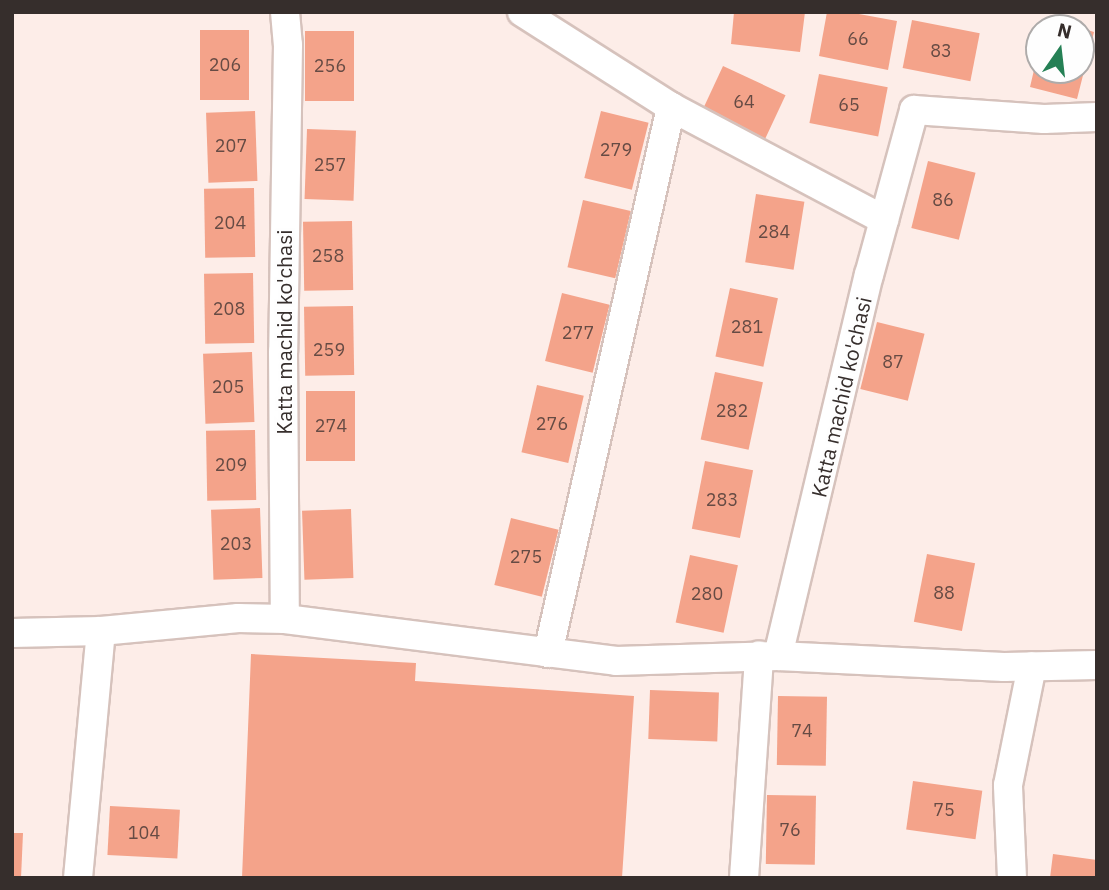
<!DOCTYPE html>
<html>
<head>
<meta charset="utf-8">
<style>
	body { margin:0 }
	#map { position:relative; width:1109px; height:890px; overflow:hidden; background:#fdede8; font-family:"IBM Plex Sans",sans-serif }
	div>[style] { position:absolute }
	[style*='--x'] { left:calc(var(--x)*1px); top:calc(var(--y)*1px); width:calc(var(--w)*1px); rotate:calc(var(--a)*1deg) }
	.building>* { inset:0; background:#f4a38a; transform-origin:0 0 }
	.roads { filter:drop-shadow(2px 0 #d6c2bc) drop-shadow(-2px 0 #d6c2bc) drop-shadow(0 2px #d6c2bc) drop-shadow(0 -2px #d6c2bc) }
	.minor>* { height:28px; margin:-14px; padding:0 14px; transform-origin:14px; border-radius:14px; background:#fff }
	span { translate:-50% -50%; white-space:nowrap; text-align:center; line-height:1.15; -webkit-text-stroke:6px #fefefe; paint-order:stroke }
	.number-label { font-size:18px; color:#664b44 }
	.number-label span { -webkit-text-stroke-width:0 }
	.street-label { font-size:21px; color:#362e2c }
	.frame { position:absolute; inset:0; border:14px solid #362e2c; pointer-events:none }
	.north { position:absolute; left:1025px; top:14px; width:70px; height:70px; box-sizing:border-box; background:#fefefe; border:2px solid #aeabaa; border-radius:50%; rotate:14deg; font-size:19px; font-weight:700; line-height:28px; text-align:center; color:#362e2c }
	.north::after { content:''; display:block; margin:auto; width:24px; height:32px; background:#258055; clip-path:polygon(50% 0,100% 100%,50% 72%,0 100%) }
</style>
</head>
<body>
<div id="map">
	<div class="building">
		<div style="clip-path:polygon(734px 12px,805px 12px,800px 52px,731px 44px)"></div>
		<div style="clip-path:polygon(827px 12px,848px 12px,897px 21px,888px 70px,819px 56px)"></div>
		<div style="left:912px;top:20px;width:69px;height:49px;rotate:11deg"></div>
		<div style="clip-path:polygon(1047px 20px,1076px 27px,1076px 28px,1045px 28px)"></div>
		<div style="clip-path:polygon(1081px 28px,1094px 32px,1077px 99px,1030px 87px,1038px 53px,1039px 70px,1081px 70px)"></div>
		<div style="left:200px;top:30px;width:49px;height:70px"></div>
		<div style="left:305px;top:31px;width:49px;height:70px"></div>
		<div style="left:723px;top:66px;width:69px;height:49px;rotate:25deg"></div>
		<div style="left:819px;top:74px;width:70px;height:50px;rotate:11deg"></div>
		<div style="left:255px;top:111px;width:70px;height:49px;rotate:88deg"></div>
		<div style="left:601px;top:111px;width:49px;height:69px;rotate:14deg"></div>
		<div style="left:307px;top:129px;width:49px;height:70px;rotate:2deg"></div>
		<div style="left:928px;top:161px;width:49px;height:69px;rotate:14deg"></div>
		<div style="left:254px;top:188px;width:69px;height:50px;rotate:89deg"></div>
		<div style="left:756px;top:194px;width:49px;height:69px;rotate:9deg"></div>
		<div style="left:583px;top:200px;width:49px;height:69px;rotate:13deg"></div>
		<div style="left:352px;top:221px;width:69px;height:49px;rotate:89deg"></div>
		<div style="left:253px;top:273px;width:70px;height:49px;rotate:89deg"></div>
		<div style="left:730px;top:288px;width:49px;height:70px;rotate:12deg"></div>
		<div style="left:562px;top:293px;width:49px;height:70px;rotate:14deg"></div>
		<div style="left:353px;top:306px;width:69px;height:49px;rotate:89deg"></div>
		<div style="left:877px;top:322px;width:49px;height:69px;rotate:14deg"></div>
		<div style="left:252px;top:352px;width:70px;height:49px;rotate:88deg"></div>
		<div style="left:715px;top:372px;width:49px;height:69px;rotate:12deg"></div>
		<div style="left:537px;top:385px;width:48px;height:69px;rotate:13deg"></div>
		<div style="left:306px;top:391px;width:49px;height:70px"></div>
		<div style="left:255px;top:430px;width:70px;height:49px;rotate:89deg"></div>
		<div style="left:705px;top:461px;width:49px;height:69px;rotate:11deg"></div>
		<div style="left:260px;top:508px;width:70px;height:49px;rotate:88deg"></div>
		<div style="left:351px;top:509px;width:69px;height:49px;rotate:88deg"></div>
		<div style="left:511px;top:518px;width:49px;height:69px;rotate:14deg"></div>
		<div style="left:927px;top:554px;width:49px;height:69px;rotate:11deg"></div>
		<div style="left:690px;top:555px;width:49px;height:69px;rotate:12deg"></div>
		<div style="clip-path:polygon(251px 654px,416px 663px,415px 681px,634px 696px,622px 878px,242px 878px)"></div>
		<div style="left:650px;top:690px;width:69px;height:49px;rotate:2deg"></div>
		<div style="left:778px;top:696px;width:49px;height:69px;rotate:1deg"></div>
		<div style="left:913px;top:781px;width:70px;height:49px;rotate:8deg"></div>
		<div style="left:767px;top:795px;width:49px;height:69px;rotate:1deg"></div>
		<div style="left:110px;top:806px;width:70px;height:49px;rotate:3deg"></div>
		<div style="clip-path:polygon(12px 833px,23px 833px,21px 878px,12px 878px)"></div>
		<div style="clip-path:polygon(1053px 854px,1097px 860px,1097px 878px,1050px 878px)"></div>
	</div>
	<div class="roads">
		<div class="minor">
			<div style="--x:285;--y:12;--w:33;--a:85"></div>
			<div style="--x:288;--y:45;--w:307;--a:90.9"></div>
			<div style="--x:283;--y:352;--w:267;--a:89.6"></div>
			<div style="--x:522;--y:12;--w:177;--a:32.5"></div>
			<div style="--x:671;--y:107;--w:241;--a:27.9"></div>
			<div style="--x:12;--y:633;--w:89;--a:-1.3"></div>
			<div style="--x:101;--y:631;--w:138;--a:-5.4"></div>
			<div style="--x:238;--y:618;--w:47;--a:1.2"></div>
			<div style="--x:285;--y:619;--w:334;--a:7.2"></div>
			<div style="--x:616;--y:661;--w:162;--a:-1.8"></div>
			<div style="--x:778;--y:656;--w:226;--a:2.8"></div>
			<div style="--x:1004;--y:667;--w:93;--a:-1.2"></div>
			<div style="--x:548;--y:653;--w:560;--a:-77.3"></div>
			<div style="--x:778;--y:656;--w:392;--a:-76.6"></div>
			<div style="--x:869;--y:275;--w:171;--a:-74.7"></div>
			<div style="--x:914;--y:110;--w:130;--a:4"></div>
			<div style="--x:1044;--y:119;--w:53;--a:-2.2"></div>
			<div style="--x:78;--y:878;--w:248;--a:-84.7"></div>
			<div style="--x:744;--y:878;--w:223;--a:-86.1"></div>
			<div style="--x:1012;--y:878;--w:93;--a:-92.5"></div>
			<div style="--x:1008;--y:785;--w:121;--a:-78.6"></div>
		</div>
	</div>
	<div class="number-label">
		<span style="left:858px;top:39px">66</span>
		<span style="left:941px;top:51px">83</span>
		<span style="left:225px;top:65px">206</span>
		<span style="left:330px;top:66px">256</span>
		<span style="left:744px;top:102px">64</span>
		<span style="left:849px;top:105px">65</span>
		<span style="left:231px;top:146px">207</span>
		<span style="left:616px;top:150px">279</span>
		<span style="left:330px;top:165px">257</span>
		<span style="left:943px;top:200px">86</span>
		<span style="left:230px;top:223px">204</span>
		<span style="left:774px;top:232px">284</span>
		<span style="left:328px;top:256px">258</span>
		<span style="left:229px;top:309px">208</span>
		<span style="left:747px;top:327px">281</span>
		<span style="left:578px;top:333px">277</span>
		<span style="left:329px;top:350px">259</span>
		<span style="left:893px;top:362px">87</span>
		<span style="left:228px;top:387px">205</span>
		<span style="left:732px;top:411px">282</span>
		<span style="left:552px;top:424px">276</span>
		<span style="left:331px;top:426px">274</span>
		<span style="left:231px;top:465px">209</span>
		<span style="left:722px;top:500px">283</span>
		<span style="left:236px;top:544px">203</span>
		<span style="left:526px;top:557px">275</span>
		<span style="left:944px;top:593px">88</span>
		<span style="left:707px;top:594px">280</span>
		<span style="left:802px;top:731px">74</span>
		<span style="left:944px;top:810px">75</span>
		<span style="left:790px;top:830px">76</span>
		<span style="left:144px;top:833px">104</span>
	</div>
	<div class="street-label">
		<span style="left:284px;top:332px;rotate:-90deg">Katta machid ko'chasi</span>
		<span style="left:841px;top:397px;rotate:-77deg">Katta machid ko'chasi</span>
	</div>
	<div class="frame"></div>
	<div class="north">N</div>
</div>
</body>
</html>
